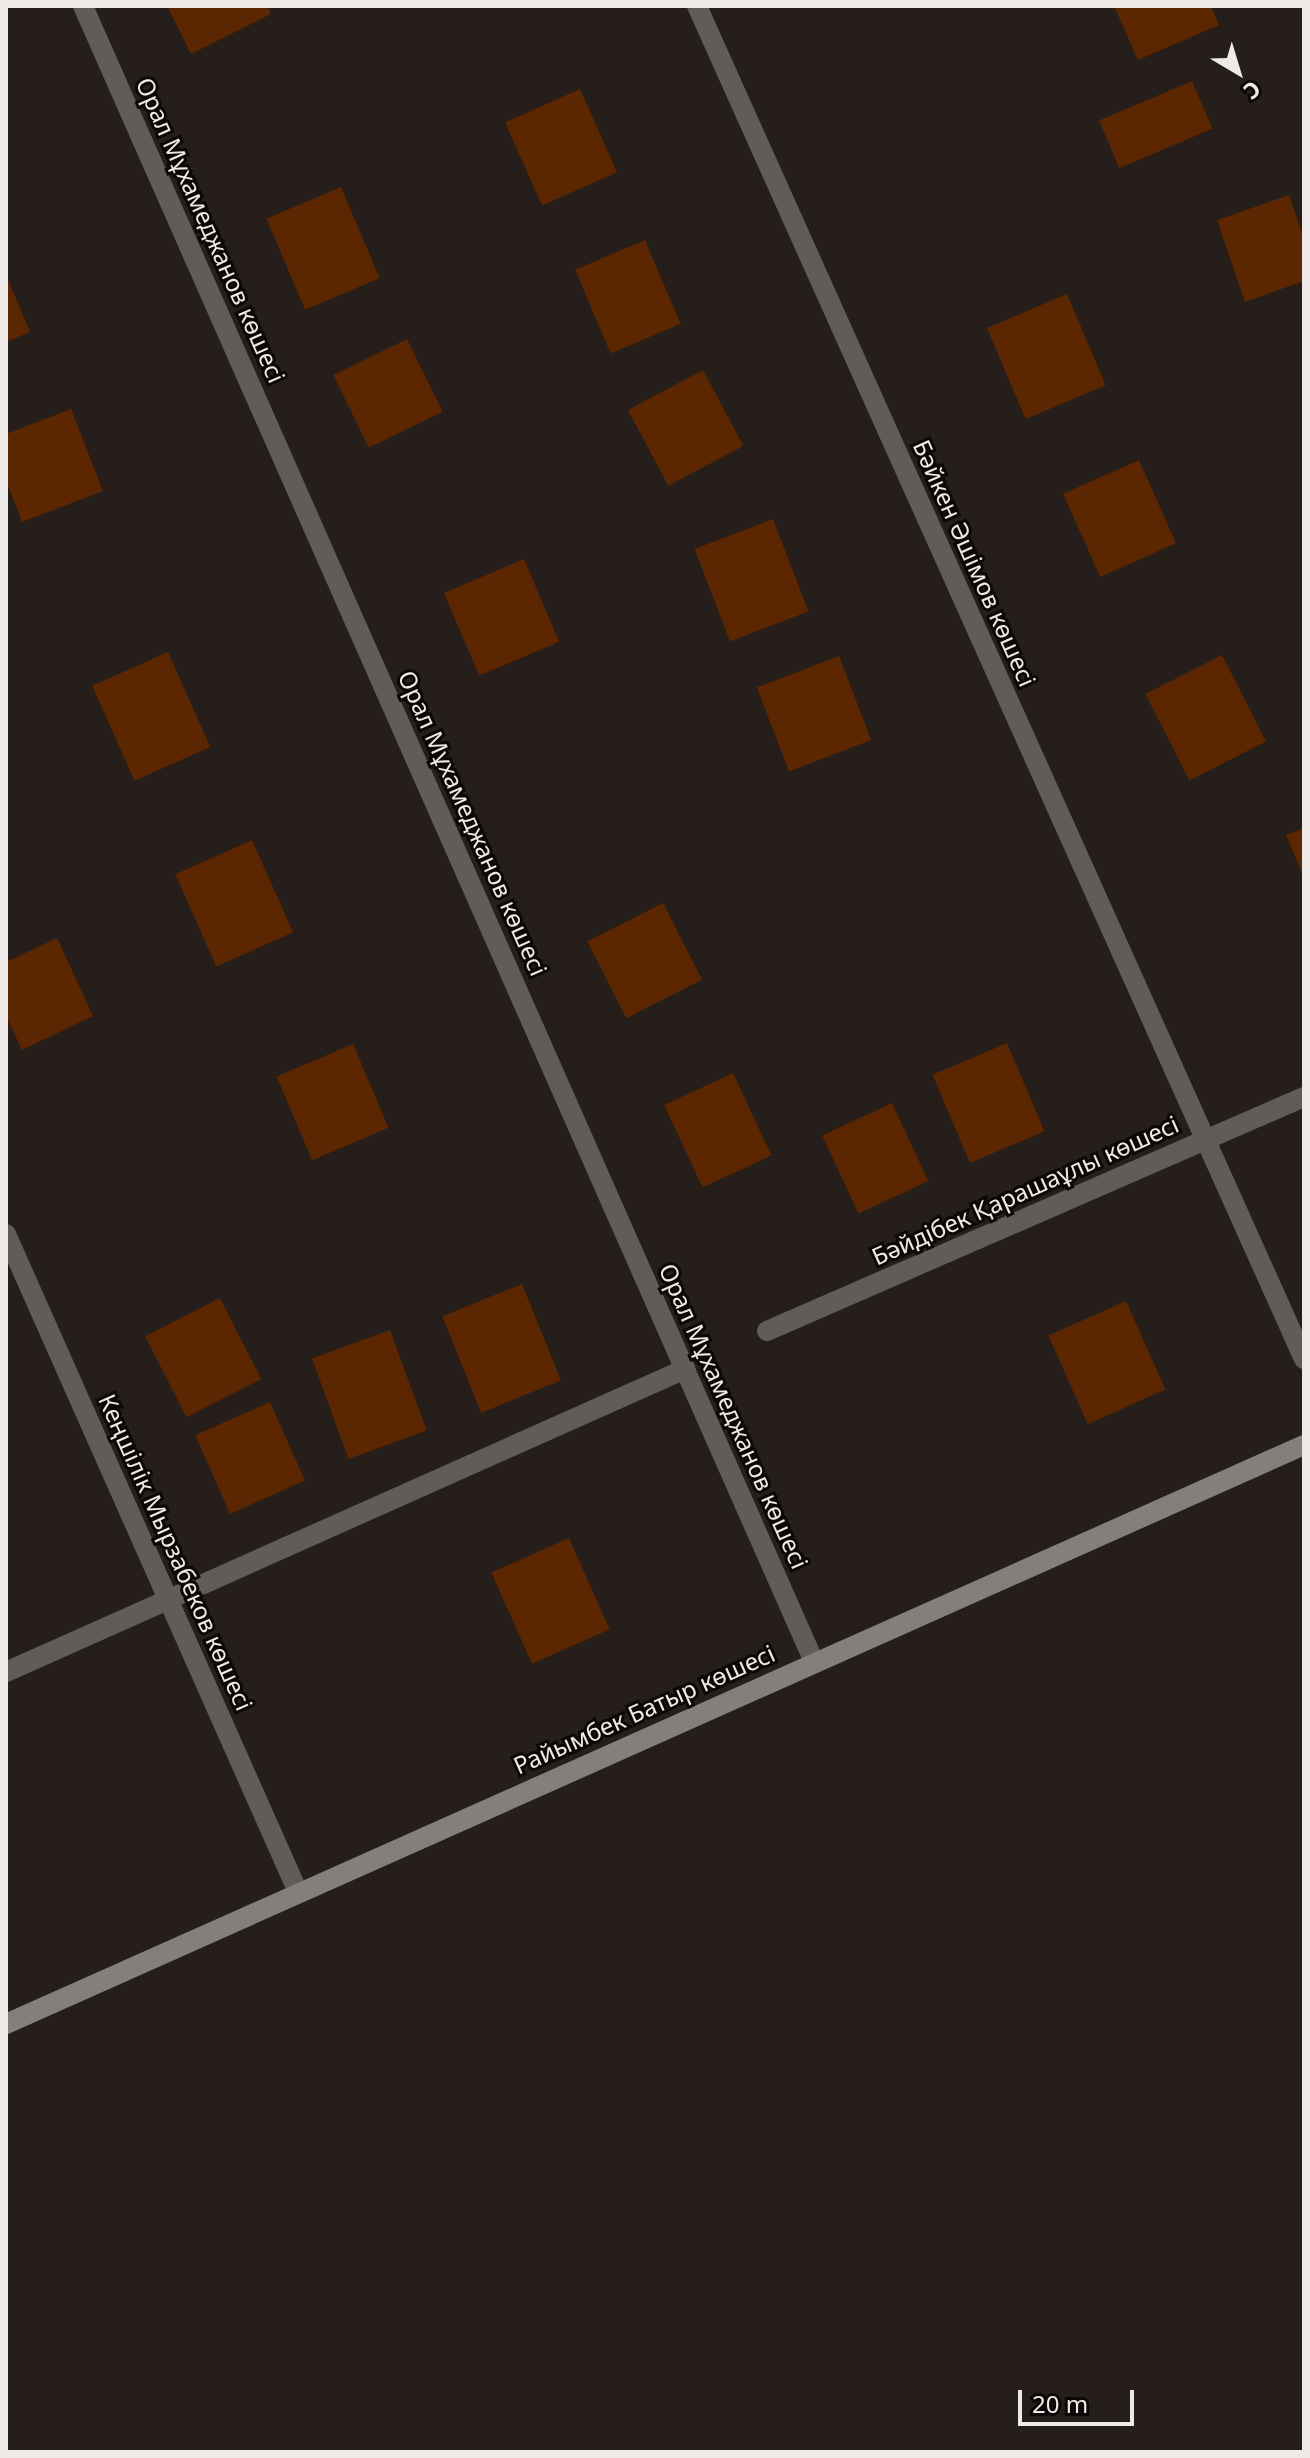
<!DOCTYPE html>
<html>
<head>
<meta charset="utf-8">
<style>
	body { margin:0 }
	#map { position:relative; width:1310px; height:2458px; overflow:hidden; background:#251e1a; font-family:"Noto Sans",sans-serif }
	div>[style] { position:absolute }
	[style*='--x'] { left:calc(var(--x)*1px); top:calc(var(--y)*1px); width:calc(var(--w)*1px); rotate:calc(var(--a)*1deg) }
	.building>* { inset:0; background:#5c2600; transform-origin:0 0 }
	.street>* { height:20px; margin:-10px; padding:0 10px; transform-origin:10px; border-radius:10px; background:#5f5c59 }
	.secondary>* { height:20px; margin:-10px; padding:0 10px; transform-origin:10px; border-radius:10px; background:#837f7a }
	span { translate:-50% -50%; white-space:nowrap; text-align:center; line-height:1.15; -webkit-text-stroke:6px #0b0807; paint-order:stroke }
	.street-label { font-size:24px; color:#efeae7 }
	.frame { position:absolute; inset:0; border:8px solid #efeae7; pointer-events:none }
	.north { position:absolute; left:1198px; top:32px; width:80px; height:80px; -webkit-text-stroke:6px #0b0807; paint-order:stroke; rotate:142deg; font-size:22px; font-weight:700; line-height:32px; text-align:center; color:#efeae7 }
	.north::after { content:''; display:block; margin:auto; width:28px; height:36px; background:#efeae7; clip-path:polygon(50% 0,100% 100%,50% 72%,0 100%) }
	.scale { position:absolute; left:1018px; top:2390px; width:116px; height:36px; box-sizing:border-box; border:4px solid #efeae7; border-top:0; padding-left:10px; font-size:24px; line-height:28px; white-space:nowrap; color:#efeae7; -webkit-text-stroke:6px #0b0807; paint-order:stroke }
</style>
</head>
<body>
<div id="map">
	<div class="building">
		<div style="clip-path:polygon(167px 6px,267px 6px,271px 14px,191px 54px)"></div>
		<div style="clip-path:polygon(1114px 6px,1211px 6px,1219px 25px,1138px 60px)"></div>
		<div style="left:1192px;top:81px;width:52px;height:101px;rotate:67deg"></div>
		<div style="left:580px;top:89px;width:91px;height:82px;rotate:66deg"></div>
		<div style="left:341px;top:187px;width:99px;height:81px;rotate:67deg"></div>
		<div style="clip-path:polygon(1289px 195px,1304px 238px,1304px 281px,1245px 302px,1217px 220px)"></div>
		<div style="left:645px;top:240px;width:91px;height:76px;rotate:67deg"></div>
		<div style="clip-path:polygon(6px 275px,30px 332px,6px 342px)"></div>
		<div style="left:1067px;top:294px;width:99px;height:87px;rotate:67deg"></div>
		<div style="left:407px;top:339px;width:81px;height:82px;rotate:64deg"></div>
		<div style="left:703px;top:370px;width:86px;height:85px;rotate:62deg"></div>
		<div style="clip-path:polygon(71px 409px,103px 491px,22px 522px,6px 480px,6px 434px)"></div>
		<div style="left:1139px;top:460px;width:91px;height:83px;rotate:66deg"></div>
		<div style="left:773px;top:519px;width:99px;height:84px;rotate:69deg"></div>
		<div style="left:524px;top:559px;width:90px;height:87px;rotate:67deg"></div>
		<div style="left:168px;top:652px;width:104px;height:83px;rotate:66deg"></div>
		<div style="left:1222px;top:655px;width:97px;height:86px;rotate:63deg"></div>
		<div style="left:839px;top:656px;width:90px;height:88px;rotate:69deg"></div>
		<div style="clip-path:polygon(1304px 828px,1304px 878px,1286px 835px)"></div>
		<div style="left:252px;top:840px;width:101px;height:84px;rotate:66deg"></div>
		<div style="left:663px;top:903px;width:86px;height:85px;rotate:63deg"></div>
		<div style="clip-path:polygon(57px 938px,93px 1016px,22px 1050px,6px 1016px,6px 962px)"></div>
		<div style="left:1007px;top:1043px;width:96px;height:81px;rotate:67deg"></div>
		<div style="left:353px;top:1044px;width:91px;height:83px;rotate:67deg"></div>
		<div style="left:733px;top:1073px;width:91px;height:76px;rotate:65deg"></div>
		<div style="left:892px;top:1103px;width:86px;height:77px;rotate:65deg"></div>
		<div style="left:522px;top:1284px;width:104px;height:86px;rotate:68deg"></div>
		<div style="left:220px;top:1298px;width:91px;height:84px;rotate:63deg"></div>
		<div style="left:1126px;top:1301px;width:97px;height:85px;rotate:66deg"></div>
		<div style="left:390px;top:1330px;width:107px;height:83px;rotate:70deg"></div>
		<div style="left:270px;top:1402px;width:86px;height:82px;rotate:66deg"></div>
		<div style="left:569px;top:1538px;width:100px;height:85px;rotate:66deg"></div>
	</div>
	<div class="street">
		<div style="--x:83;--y:6;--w:1810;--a:66.18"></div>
		<div style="--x:697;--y:6;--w:1483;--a:65.84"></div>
		<div style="--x:6;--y:1234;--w:720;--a:66.07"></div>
		<div style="--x:767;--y:1331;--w:586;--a:-23.55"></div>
		<div style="--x:6;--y:1672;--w:744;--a:-24.05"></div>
	</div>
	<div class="secondary">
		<div style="--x:6;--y:2024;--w:1421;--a:-24.04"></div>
	</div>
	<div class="street-label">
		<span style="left:211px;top:230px;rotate:66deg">Орал Мұхамеджанов көшесі</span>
		<span style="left:975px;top:563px;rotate:66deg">Бәйкен Әшімов көшесі</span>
		<span style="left:473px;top:823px;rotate:66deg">Орал Мұхамеджанов көшесі</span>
		<span style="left:1025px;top:1190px;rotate:-24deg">Бәйдібек Қарашаұлы көшесі</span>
		<span style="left:734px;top:1416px;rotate:66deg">Орал Мұхамеджанов көшесі</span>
		<span style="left:176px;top:1552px;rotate:66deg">Кеңшілік Мырзабеков көшесі</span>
		<span style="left:644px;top:1709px;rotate:-24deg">Райымбек Батыр көшесі</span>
	</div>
	<div class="frame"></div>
	<div class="north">С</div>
	<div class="scale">20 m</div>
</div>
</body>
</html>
